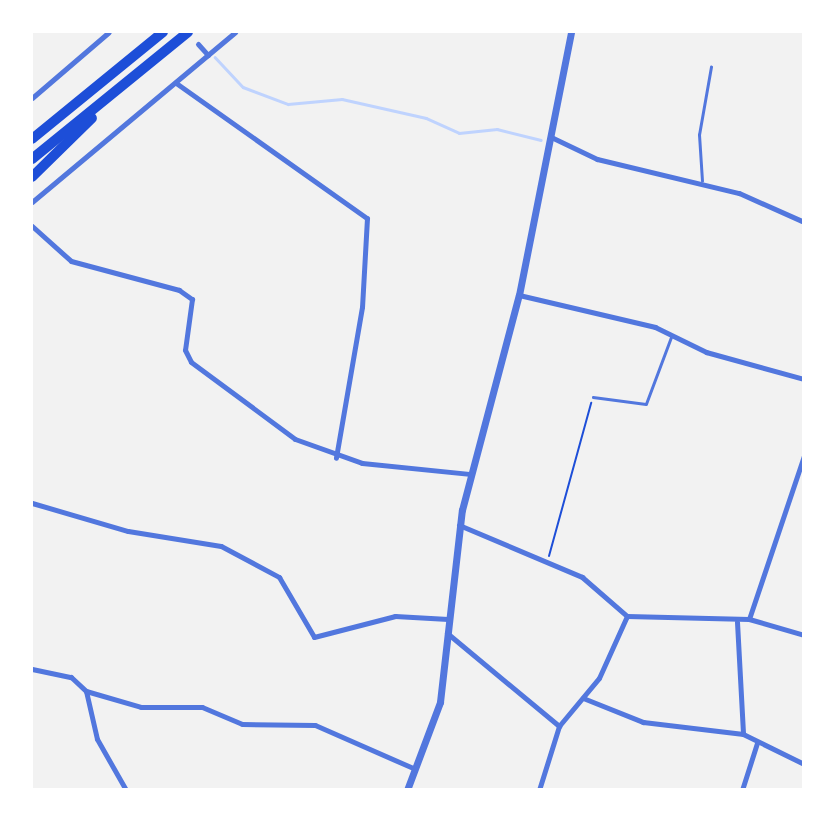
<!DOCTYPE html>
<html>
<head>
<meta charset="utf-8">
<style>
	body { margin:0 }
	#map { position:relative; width:835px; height:821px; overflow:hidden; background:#f2f2f2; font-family:"Fira Sans",sans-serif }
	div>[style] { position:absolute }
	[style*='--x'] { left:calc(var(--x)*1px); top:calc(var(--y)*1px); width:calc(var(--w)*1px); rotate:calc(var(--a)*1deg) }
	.stream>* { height:2.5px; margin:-1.25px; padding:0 1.25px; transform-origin:1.25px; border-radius:1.25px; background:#bfd3fe }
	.path>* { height:2px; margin:-1px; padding:0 1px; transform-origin:1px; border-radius:1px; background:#1d4ed8 }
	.service>* { height:2.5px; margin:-1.25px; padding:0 1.25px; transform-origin:1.25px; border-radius:1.25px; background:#5277de }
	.minor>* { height:5px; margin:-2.5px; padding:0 2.5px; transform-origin:2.5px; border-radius:2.5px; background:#5277de }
	.tertiary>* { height:7px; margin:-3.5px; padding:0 3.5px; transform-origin:3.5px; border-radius:3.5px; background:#5277de }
	.motorway>* { height:10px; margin:-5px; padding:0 5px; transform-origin:5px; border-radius:5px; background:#1d4ed8 }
	span { translate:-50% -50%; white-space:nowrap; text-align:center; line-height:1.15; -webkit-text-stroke:7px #fff; paint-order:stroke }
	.frame { position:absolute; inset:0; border:33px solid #fff; pointer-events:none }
</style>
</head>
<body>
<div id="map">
	<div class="stream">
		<div style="--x:215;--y:57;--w:41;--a:47"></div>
		<div style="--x:243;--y:87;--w:48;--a:20.7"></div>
		<div style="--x:288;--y:104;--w:54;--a:-5.3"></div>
		<div style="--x:342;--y:99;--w:86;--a:12.7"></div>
		<div style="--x:426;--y:118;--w:36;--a:24"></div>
		<div style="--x:459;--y:133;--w:38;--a:-6"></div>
		<div style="--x:497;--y:129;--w:45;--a:14"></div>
	</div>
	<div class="path">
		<div style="--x:549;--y:556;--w:159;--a:-74.6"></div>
	</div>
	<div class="service">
		<div style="--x:702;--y:181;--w:46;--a:-93.7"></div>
		<div style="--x:699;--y:135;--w:69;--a:-80"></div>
		<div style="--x:593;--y:397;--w:53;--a:7.5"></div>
		<div style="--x:646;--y:404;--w:72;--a:-69.5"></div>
	</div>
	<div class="minor">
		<div style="--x:198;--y:44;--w:15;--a:48"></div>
		<div style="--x:176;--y:83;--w:234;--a:35.3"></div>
		<div style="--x:367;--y:218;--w:89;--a:93.2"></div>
		<div style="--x:362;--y:307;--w:153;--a:99.8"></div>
		<div style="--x:32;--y:98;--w:101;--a:-40.6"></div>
		<div style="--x:551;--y:137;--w:51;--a:25.6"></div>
		<div style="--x:597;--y:159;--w:146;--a:13.5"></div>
		<div style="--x:739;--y:193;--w:71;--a:24"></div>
		<div style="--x:32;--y:202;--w:265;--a:-39.9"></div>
		<div style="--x:32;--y:226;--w:52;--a:41.9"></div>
		<div style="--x:71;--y:261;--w:112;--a:15"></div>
		<div style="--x:179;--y:290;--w:16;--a:35"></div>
		<div style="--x:192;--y:299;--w:51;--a:97.8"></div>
		<div style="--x:185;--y:350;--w:13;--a:63"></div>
		<div style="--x:191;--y:362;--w:129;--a:36.5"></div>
		<div style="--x:295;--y:439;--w:71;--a:19.7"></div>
		<div style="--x:362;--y:463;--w:110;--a:5.8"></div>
		<div style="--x:519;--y:295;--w:140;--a:13.2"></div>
		<div style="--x:655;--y:327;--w:57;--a:26.1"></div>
		<div style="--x:706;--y:352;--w:102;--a:15.4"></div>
		<div style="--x:32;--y:503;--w:100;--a:16.3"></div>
		<div style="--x:128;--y:531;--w:94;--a:9.2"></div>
		<div style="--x:221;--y:546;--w:66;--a:28.1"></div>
		<div style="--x:279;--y:577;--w:69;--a:59.7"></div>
		<div style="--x:314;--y:637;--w:84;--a:-14.5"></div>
		<div style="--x:395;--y:616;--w:53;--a:3.2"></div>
		<div style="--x:459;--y:525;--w:134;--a:22.9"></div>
		<div style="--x:582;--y:577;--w:60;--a:40.9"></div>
		<div style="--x:627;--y:616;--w:122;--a:1.4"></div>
		<div style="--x:749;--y:619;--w:57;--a:16.2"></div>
		<div style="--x:749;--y:619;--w:172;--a:-71.4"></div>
		<div style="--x:737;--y:622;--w:112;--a:86.9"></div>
		<div style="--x:447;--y:633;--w:146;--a:39.7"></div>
		<div style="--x:32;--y:669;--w:40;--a:12"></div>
		<div style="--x:71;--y:677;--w:21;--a:43"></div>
		<div style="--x:86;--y:691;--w:49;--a:77.1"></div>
		<div style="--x:97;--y:739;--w:59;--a:60.4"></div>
		<div style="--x:86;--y:691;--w:57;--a:16.2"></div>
		<div style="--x:141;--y:707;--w:61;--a:0"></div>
		<div style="--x:202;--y:707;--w:43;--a:23"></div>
		<div style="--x:242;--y:724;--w:73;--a:0.8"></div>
		<div style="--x:315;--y:725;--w:109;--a:23.7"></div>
		<div style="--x:583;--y:698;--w:65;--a:21.8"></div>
		<div style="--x:643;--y:722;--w:101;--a:6.8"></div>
		<div style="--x:743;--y:734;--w:68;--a:26.2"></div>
		<div style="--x:539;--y:790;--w:67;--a:-72.6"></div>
		<div style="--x:559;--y:726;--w:62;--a:-50.2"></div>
		<div style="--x:599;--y:678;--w:68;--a:-65.7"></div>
		<div style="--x:742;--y:790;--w:49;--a:-72.3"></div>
	</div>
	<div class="tertiary">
		<div style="--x:407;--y:790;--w:94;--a:-69.4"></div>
		<div style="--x:440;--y:702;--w:193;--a:-83.5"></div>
		<div style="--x:462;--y:510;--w:222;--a:-75.2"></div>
		<div style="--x:519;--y:295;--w:268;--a:-78.8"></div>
	</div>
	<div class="motorway">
		<div style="--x:32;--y:139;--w:169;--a:-39.2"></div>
		<div style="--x:32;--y:159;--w:201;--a:-39.1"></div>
		<div style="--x:32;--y:177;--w:84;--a:-44.5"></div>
	</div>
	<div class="frame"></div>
</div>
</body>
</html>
